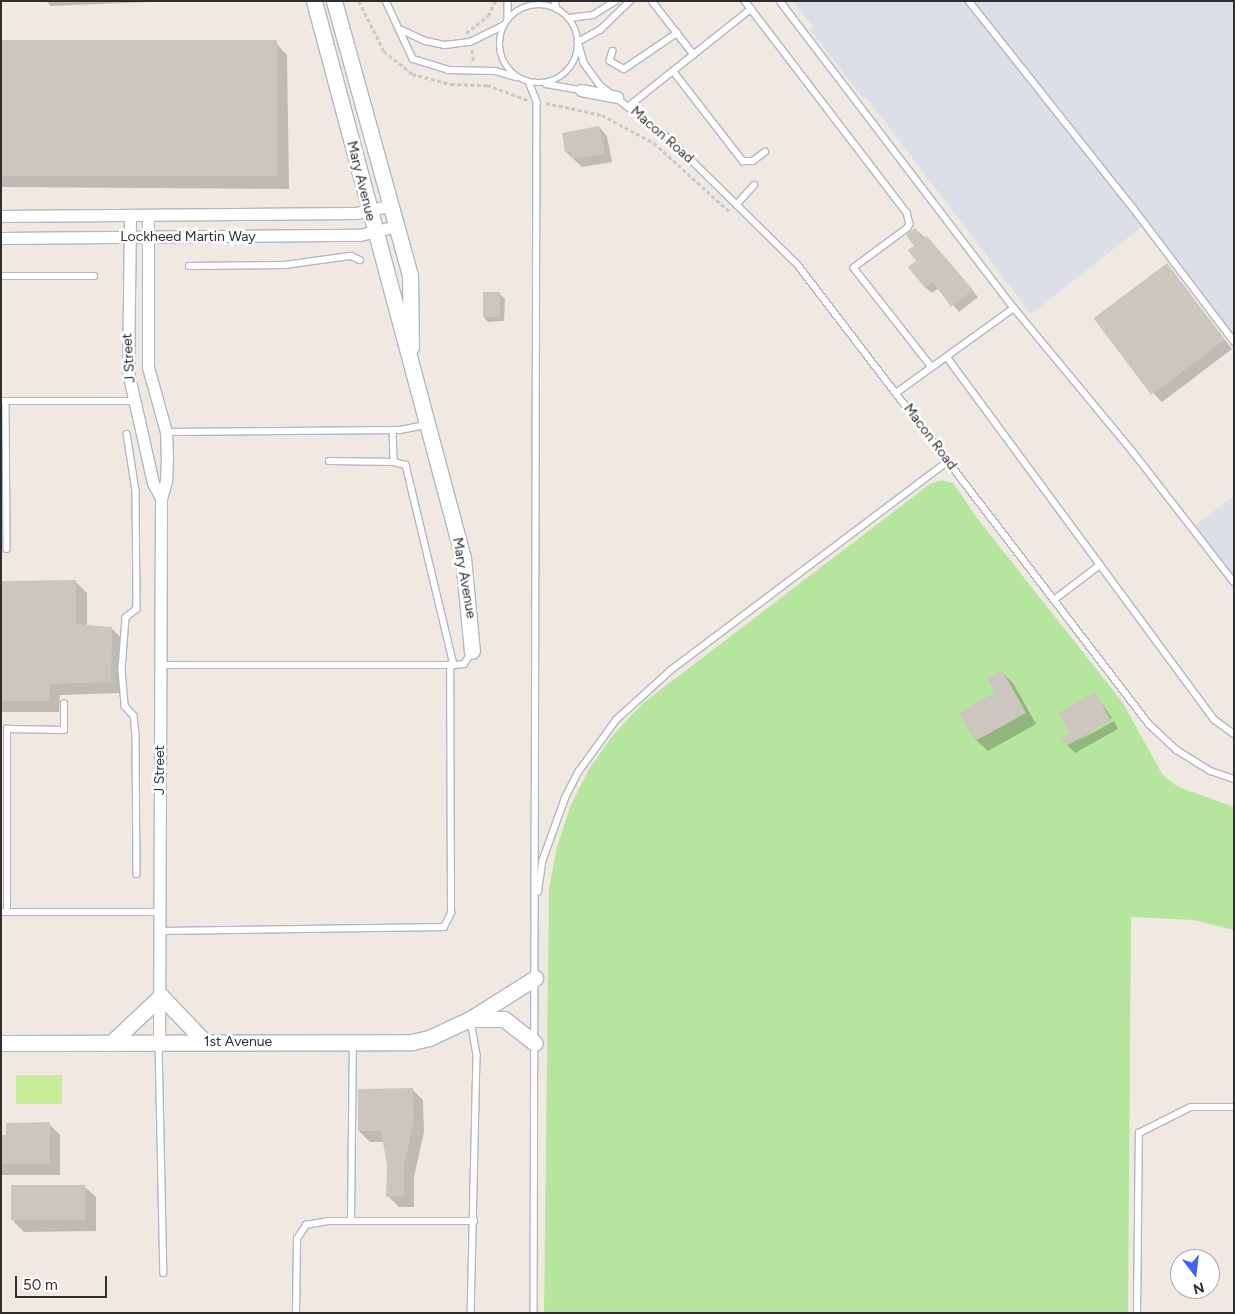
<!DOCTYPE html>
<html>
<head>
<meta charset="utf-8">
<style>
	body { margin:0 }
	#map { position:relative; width:1235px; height:1314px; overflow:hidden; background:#efe9e1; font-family:Figtree,sans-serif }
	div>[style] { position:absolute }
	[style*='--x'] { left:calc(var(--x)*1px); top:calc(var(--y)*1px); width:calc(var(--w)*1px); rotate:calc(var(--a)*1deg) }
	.airport>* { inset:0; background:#dcdee8 }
	.green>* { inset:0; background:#b6e59e }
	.pitch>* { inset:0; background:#c9ec9a; transform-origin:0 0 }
	.shadow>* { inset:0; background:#0003 }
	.building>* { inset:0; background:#cbc7bf; transform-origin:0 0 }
	.path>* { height:2.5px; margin-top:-1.25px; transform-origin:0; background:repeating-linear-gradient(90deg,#c9c9c9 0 4px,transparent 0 6.5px) }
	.roads { filter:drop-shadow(1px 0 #b4b7c1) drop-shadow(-1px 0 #b4b7c1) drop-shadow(0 1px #b4b7c1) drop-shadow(0 -1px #b4b7c1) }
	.lane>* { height:5.5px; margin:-2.75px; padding:0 2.75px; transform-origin:2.75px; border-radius:2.75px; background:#fff }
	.lane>.ring { margin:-2.75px; padding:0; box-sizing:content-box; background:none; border:5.5px solid #fff; border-radius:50% }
	.street>* { height:11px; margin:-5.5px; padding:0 5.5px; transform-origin:5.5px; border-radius:5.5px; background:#fff }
	.secondary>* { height:15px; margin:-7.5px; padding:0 7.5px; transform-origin:7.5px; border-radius:7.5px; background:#fff }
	span { translate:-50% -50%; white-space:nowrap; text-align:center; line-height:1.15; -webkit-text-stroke:5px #fff; paint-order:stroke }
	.street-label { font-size:14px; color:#2e2e2e }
	.frame { position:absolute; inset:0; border:2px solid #2e2e2e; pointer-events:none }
	.north { position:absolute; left:1170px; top:1249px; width:50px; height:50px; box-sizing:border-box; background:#fff; border:1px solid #ababab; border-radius:50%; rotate:165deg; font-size:14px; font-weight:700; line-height:20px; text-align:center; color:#2e2e2e }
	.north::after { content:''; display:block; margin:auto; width:18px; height:22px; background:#4264fb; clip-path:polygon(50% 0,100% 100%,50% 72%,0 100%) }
	.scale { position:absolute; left:15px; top:1276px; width:92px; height:22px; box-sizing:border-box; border:2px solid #2e2e2e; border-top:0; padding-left:6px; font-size:15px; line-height:18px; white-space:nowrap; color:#2e2e2e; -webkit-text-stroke:4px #fff; paint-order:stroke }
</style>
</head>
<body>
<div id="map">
	<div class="airport">
		<div style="clip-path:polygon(793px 1px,1234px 1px,1234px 346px,1143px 226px,1031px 314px,866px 97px,863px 98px,810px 30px,813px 27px)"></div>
		<div style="clip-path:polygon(1234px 496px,1234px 582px,1193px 527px)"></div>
	</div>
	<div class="green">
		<div style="clip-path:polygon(942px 480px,953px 483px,977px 518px,1123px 703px,1162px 774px,1178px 787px,1234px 807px,1234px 930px,1194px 920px,1131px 917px,1128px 1313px,544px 1313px,549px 888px,557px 847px,570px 807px,589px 769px,613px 735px,642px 704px,930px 484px)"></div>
	</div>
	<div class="pitch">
		<div style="left:16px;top:1075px;width:46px;height:29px"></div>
	</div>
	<div class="shadow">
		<div style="clip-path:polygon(46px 1px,173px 1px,51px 6px)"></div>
		<div style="clip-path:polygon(1px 41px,276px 43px,287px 55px,289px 189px,1px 187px)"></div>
		<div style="clip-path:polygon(599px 127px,607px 136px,612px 162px,582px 167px,566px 152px)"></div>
		<div style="clip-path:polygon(915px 229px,933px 244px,978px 297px,959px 312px,939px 288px,932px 293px,925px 287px,918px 261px)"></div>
		<div style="clip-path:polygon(1167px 265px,1232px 349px,1162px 402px,1154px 394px)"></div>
		<div style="clip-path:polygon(499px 293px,505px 299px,504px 321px,488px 322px,483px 316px)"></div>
		<div style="clip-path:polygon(1px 582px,76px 582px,87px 593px,87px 626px,111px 628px,123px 639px,121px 693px,60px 695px,59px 712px,1px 712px)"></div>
		<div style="clip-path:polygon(1002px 672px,1013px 683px,1036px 724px,988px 751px,976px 740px,961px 713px,997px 693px)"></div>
		<div style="clip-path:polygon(1095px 694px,1112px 718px,1076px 742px,1114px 721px,1118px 729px,1075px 753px,1067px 745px)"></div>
		<div style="clip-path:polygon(412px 1089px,423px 1100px,424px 1132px,414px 1177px,414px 1207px,399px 1207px,388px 1196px,388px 1165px,384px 1142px,370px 1142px,359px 1131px)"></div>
		<div style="clip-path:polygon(49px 1124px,60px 1135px,60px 1175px,1px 1175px,1px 1136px)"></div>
		<div style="clip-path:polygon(84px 1186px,96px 1197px,96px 1231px,24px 1232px,13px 1221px)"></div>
	</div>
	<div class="building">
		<div style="left:1px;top:40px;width:276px;height:136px"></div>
		<div style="clip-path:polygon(599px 126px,605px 154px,573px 159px,570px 151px,565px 152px,562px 133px)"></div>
		<div style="clip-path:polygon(915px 228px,923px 239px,927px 236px,973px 290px,951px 307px,933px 282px,925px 288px,908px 267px,916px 261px,908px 250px,914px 246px,906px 235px)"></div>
		<div style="left:1167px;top:263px;width:96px;height:92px;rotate:53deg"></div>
		<div style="left:483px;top:292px;width:17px;height:25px"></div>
		<div style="clip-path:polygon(76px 580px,76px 624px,112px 627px,111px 682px,50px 684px,49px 701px,1px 701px,1px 581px)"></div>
		<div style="clip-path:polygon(1002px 670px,1026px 713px,975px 741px,959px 713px,995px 692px,987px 679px)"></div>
		<div style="clip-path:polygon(1095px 692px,1111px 721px,1066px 746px,1062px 738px,1070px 733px,1058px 713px)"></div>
		<div style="clip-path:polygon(413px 1088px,414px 1121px,404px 1165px,404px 1196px,386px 1197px,387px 1165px,381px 1131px,358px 1131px,358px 1089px)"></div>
		<div style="clip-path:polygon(50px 1122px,50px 1164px,1px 1164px,1px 1135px,6px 1135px,6px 1123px)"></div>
		<div style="left:85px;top:1185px;width:35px;height:74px;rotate:90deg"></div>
	</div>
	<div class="path">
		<div style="--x:359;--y:1;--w:56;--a:63.4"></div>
		<div style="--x:384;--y:51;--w:36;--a:39"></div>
		<div style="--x:412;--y:74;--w:40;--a:14.4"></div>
		<div style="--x:451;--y:84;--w:36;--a:2"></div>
		<div style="--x:487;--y:85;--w:44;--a:20.1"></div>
		<div style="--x:466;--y:33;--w:28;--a:-38"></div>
		<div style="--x:488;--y:16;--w:17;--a:-65"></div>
		<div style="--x:472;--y:50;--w:12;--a:81"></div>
		<div style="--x:546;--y:103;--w:57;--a:12.1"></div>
		<div style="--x:602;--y:115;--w:59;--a:28.3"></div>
		<div style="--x:654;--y:143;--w:103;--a:42.2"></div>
	</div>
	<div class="roads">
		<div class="lane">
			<div style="--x:386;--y:1;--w:64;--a:65"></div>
			<div style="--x:413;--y:59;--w:37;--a:17"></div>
			<div style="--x:448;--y:70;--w:47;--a:1.2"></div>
			<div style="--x:495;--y:71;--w:22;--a:16"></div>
			<div style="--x:508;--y:1;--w:18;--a:90"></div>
			<div style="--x:555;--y:1;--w:8;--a:76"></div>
			<div style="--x:652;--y:1;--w:68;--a:52.1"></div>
			<div style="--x:745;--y:1;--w:267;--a:52.6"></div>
			<div style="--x:907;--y:213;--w:11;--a:75"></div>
			<div style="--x:910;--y:224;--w:4;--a:117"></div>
			<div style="--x:908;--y:228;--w:67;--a:143.5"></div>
			<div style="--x:854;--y:268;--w:126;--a:51.8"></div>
			<div style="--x:780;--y:1;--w:386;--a:52.7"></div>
			<div style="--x:969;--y:1;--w:265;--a:51.6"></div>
			<div style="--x:1134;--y:209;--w:166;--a:52.9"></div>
			<div class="ring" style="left:500px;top:5px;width:72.5px;height:72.5px"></div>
			<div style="--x:569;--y:18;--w:24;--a:-7"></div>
			<div style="--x:593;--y:15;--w:26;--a:-32"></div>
			<div style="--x:402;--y:30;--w:26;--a:25"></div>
			<div style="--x:426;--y:41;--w:19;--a:12"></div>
			<div style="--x:445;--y:45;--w:25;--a:-7"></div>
			<div style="--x:470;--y:42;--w:37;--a:-26"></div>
			<div style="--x:578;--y:42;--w:25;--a:-29"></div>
			<div style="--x:600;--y:30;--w:42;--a:-44"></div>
			<div style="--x:579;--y:45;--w:19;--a:74"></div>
			<div style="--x:584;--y:63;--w:29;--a:54"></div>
			<div style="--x:601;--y:86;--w:90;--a:37.8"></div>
			<div style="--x:672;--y:141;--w:177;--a:44.5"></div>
			<div style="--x:798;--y:265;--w:578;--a:52.59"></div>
			<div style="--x:1149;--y:724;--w:38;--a:43"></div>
			<div style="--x:1177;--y:750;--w:40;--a:32"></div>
			<div style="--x:1211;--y:771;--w:24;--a:19"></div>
			<div style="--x:613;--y:51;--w:10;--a:107"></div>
			<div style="--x:610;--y:61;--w:16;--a:30"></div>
			<div style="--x:624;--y:69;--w:64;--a:-34.2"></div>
			<div style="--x:674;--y:72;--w:113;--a:52.2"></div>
			<div style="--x:743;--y:161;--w:10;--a:0"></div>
			<div style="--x:753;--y:161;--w:15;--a:-37"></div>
			<div style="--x:529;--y:82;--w:22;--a:68"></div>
			<div style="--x:537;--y:102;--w:1211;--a:90.14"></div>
			<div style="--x:546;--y:84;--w:36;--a:10"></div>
			<div style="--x:629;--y:106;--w:156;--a:-38.5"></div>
			<div style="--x:738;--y:203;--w:24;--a:-48"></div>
			<div style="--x:189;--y:266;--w:96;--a:-0.6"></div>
			<div style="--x:285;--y:265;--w:67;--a:-7.8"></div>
			<div style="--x:351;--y:256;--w:10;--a:24"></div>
			<div style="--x:1;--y:276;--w:93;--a:0"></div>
			<div style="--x:947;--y:357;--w:451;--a:53.6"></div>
			<div style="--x:1215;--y:720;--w:24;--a:36"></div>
			<div style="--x:896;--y:393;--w:145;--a:-35.8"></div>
			<div style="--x:1014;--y:308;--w:188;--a:50.4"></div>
			<div style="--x:1134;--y:453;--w:163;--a:52.2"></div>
			<div style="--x:1;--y:401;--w:133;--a:0"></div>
			<div style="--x:6;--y:401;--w:148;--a:89.6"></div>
			<div style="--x:393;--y:430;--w:32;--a:88"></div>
			<div style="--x:166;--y:432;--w:234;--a:-0.5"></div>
			<div style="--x:400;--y:430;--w:26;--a:-11"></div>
			<div style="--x:127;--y:434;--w:58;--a:81"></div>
			<div style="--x:136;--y:491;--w:118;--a:89.5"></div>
			<div style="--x:137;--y:609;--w:14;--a:141"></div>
			<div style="--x:126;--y:618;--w:52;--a:94.4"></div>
			<div style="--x:122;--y:670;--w:36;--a:85"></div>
			<div style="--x:125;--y:706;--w:13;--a:48"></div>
			<div style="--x:134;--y:716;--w:19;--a:84"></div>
			<div style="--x:136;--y:735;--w:139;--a:89.6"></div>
			<div style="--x:329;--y:461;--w:65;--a:0.9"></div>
			<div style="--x:394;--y:462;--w:12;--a:14"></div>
			<div style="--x:406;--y:465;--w:206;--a:76.5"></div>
			<div style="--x:1054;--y:600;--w:58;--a:-37.3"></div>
			<div style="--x:160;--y:665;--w:294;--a:0"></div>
			<div style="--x:454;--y:665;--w:10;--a:-6"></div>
			<div style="--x:464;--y:664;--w:14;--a:-56"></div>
			<div style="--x:538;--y:892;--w:30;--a:-82"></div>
			<div style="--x:542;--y:862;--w:68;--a:-70.2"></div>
			<div style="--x:565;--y:798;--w:30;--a:-63"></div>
			<div style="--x:579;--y:771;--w:63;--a:-54"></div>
			<div style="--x:616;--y:720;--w:74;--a:-42.3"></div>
			<div style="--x:671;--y:670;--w:347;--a:-37"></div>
			<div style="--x:1;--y:912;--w:158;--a:0"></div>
			<div style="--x:7;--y:912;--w:183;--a:-90"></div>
			<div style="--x:7;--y:729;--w:57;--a:1"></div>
			<div style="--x:64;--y:730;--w:26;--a:-90"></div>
			<div style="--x:160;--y:931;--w:284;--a:-0.8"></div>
			<div style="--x:444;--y:927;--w:16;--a:-63"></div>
			<div style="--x:451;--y:913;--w:248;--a:-90.2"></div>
			<div style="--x:471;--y:1021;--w:35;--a:80"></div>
			<div style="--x:477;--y:1055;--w:258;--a:91.3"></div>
			<div style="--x:159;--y:1043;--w:230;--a:88.8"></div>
			<div style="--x:351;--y:1221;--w:177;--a:-89.4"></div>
			<div style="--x:296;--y:1313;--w:74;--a:-89.2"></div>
			<div style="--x:297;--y:1239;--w:17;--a:-57"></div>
			<div style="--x:306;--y:1225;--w:23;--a:-10"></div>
			<div style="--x:329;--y:1221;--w:145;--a:0"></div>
			<div style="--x:1137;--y:1313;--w:180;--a:-89.4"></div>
			<div style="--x:1139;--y:1133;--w:58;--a:-26.6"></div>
			<div style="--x:1191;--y:1107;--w:43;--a:0"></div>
		</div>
		<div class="street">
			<div style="--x:581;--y:90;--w:37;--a:11"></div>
			<div style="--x:130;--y:215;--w:157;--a:90.7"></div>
			<div style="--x:128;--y:372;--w:114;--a:77.3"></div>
			<div style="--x:153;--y:483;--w:17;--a:62"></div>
			<div style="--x:148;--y:215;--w:152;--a:90"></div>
			<div style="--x:148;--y:367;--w:67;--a:74.5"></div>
			<div style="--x:166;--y:432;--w:24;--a:88"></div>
			<div style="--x:167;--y:456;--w:25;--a:92"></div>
			<div style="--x:166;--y:481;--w:18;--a:106"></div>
			<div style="--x:161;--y:498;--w:544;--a:90.21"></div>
			<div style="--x:1;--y:216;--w:355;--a:-0.5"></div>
			<div style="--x:356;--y:213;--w:35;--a:-12"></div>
			<div style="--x:1;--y:238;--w:359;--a:-0.5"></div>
			<div style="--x:360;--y:235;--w:37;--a:-14"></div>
		</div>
		<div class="secondary">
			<div style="--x:314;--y:1;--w:577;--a:75.02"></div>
			<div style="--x:463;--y:558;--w:93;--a:84.5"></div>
			<div style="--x:334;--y:1;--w:284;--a:74.5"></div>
			<div style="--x:410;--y:275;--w:72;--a:89.2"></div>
			<div style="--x:474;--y:1019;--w:30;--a:0"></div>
			<div style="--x:504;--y:1019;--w:39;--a:38"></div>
			<div style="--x:1;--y:1043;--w:411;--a:-0.1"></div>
			<div style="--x:412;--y:1042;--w:17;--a:-13"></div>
			<div style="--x:429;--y:1038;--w:45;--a:-24.9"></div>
			<div style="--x:470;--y:1019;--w:77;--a:-32.2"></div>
			<div style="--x:111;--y:1043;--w:69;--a:-43.2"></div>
			<div style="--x:161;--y:996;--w:62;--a:46.3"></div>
		</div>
	</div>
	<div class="street-label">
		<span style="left:662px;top:135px;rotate:41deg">Macon Road</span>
		<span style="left:361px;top:181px;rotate:76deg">Mary Avenue</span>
		<span style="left:188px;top:237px">Lockheed Martin Way</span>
		<span style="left:129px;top:358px;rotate:-94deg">J Street</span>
		<span style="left:930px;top:437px;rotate:53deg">Macon Road</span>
		<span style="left:464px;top:578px;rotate:80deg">Mary Avenue</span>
		<span style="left:160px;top:770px;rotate:-90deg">J Street</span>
		<span style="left:238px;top:1042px">1st Avenue</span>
	</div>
	<div class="frame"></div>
	<div class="north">N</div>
	<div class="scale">50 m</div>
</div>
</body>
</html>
